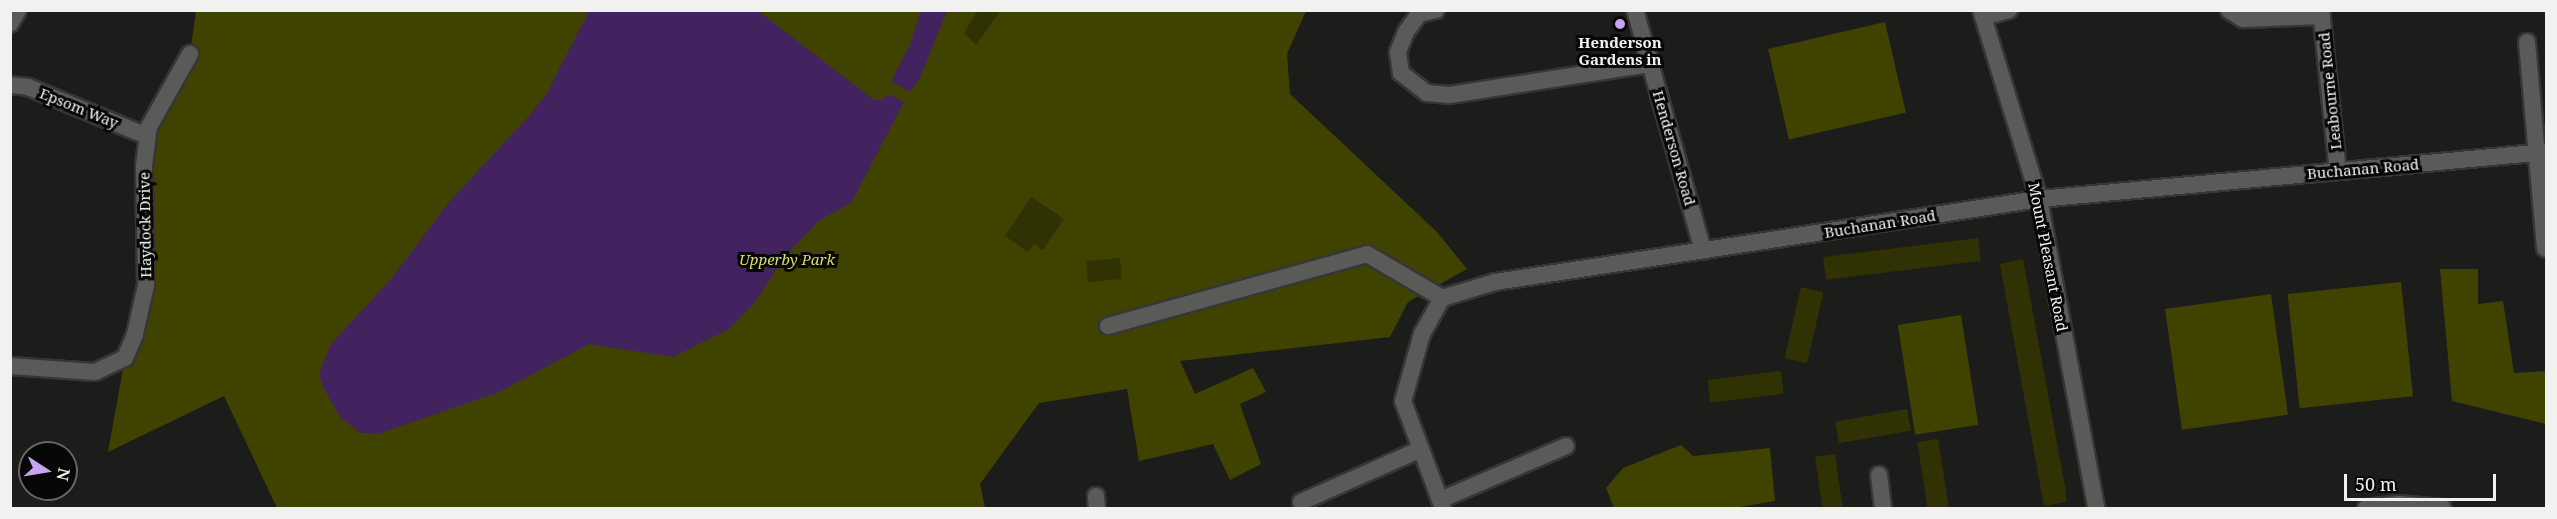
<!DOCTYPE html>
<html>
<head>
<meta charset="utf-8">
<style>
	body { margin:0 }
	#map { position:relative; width:2557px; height:519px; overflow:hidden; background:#1c1d1a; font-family:"Noto Serif",serif }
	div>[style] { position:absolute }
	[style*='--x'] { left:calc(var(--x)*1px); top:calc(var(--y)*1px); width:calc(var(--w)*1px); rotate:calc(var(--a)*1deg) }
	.green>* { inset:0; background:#404200; transform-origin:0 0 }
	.water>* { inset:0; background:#432260 }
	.building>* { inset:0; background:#313203; transform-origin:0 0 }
	.roads { filter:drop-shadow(2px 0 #363635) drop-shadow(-2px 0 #363635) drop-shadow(0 2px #363635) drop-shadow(0 -2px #363635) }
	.minor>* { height:16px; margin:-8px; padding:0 8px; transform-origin:8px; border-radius:8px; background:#5a5b58 }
	.tertiary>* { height:16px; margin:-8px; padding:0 8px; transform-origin:8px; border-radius:8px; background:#5a5b58 }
	.dots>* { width:16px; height:16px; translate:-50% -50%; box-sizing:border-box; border:3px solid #070706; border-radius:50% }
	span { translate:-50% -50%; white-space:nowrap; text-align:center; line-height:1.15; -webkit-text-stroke:6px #070706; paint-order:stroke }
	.poi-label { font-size:15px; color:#f1f1f0; font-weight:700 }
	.street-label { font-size:15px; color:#f1f1f0 }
	.park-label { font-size:15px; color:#d9dd6b; font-style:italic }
	.frame { position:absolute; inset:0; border:12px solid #f1f1f0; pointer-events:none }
	.north { position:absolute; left:18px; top:441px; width:60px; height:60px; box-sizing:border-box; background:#070706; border:2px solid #656564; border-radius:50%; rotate:102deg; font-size:16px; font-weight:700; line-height:24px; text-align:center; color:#f1f1f0 }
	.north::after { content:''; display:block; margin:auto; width:21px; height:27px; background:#c8a6ef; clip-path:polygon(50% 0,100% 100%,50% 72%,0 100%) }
	.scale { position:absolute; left:2344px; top:474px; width:152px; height:27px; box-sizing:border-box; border:3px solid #f1f1f0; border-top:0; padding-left:8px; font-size:18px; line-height:21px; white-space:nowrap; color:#f1f1f0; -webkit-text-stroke:4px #070706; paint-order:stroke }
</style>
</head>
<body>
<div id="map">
	<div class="green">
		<div style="clip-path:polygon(196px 11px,1306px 11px,1287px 54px,1290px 94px,1437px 232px,1467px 269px,1408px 302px,1390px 337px,1180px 361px,1195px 394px,1253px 368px,1266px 392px,1240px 404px,1261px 464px,1230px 480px,1213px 444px,1139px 461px,1127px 389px,1039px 403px,980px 484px,985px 508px,277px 508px,224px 396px,108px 452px,125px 358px,146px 285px,144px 166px,190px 54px)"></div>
		<div style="left:1885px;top:22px;width:93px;height:120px;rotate:77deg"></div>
		<div style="clip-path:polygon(2440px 269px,2478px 269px,2478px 304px,2503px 301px,2514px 373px,2546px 371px,2546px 424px,2452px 401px)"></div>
		<div style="left:2401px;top:282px;width:115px;height:114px;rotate:84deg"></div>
		<div style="left:2271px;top:294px;width:122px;height:107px;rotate:82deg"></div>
		<div style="left:1961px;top:315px;width:111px;height:64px;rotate:81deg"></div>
		<div style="clip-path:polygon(1681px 445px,1693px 456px,1770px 448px,1775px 501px,1734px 508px,1614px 508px,1606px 488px,1623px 468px)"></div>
	</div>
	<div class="water">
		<div style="clip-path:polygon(589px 11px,758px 11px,874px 100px,882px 100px,888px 94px,904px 102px,851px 203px,820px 220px,785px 256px,756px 301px,729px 329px,673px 357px,589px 344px,499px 392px,378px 434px,361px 433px,341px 418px,324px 389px,319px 374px,331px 344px,391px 279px,450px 201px,529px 116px,546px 95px)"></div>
		<div style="clip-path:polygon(921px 11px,947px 11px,920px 78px,910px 92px,891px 81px,909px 47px)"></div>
	</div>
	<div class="building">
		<div style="clip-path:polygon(978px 10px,1001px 10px,976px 45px,964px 33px)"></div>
		<div style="clip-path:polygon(1031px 197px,1064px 219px,1043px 250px,1034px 244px,1028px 252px,1005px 236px)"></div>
		<div style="left:1978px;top:238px;width:23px;height:156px;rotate:83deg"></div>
		<div style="left:1120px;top:258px;width:21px;height:34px;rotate:85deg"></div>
		<div style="clip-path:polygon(2023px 259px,2066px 492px,2066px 502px,2044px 506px,2000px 264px)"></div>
		<div style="left:1801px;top:287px;width:23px;height:73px;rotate:13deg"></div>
		<div style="left:1781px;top:371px;width:23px;height:74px;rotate:83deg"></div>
		<div style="left:1907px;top:409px;width:22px;height:73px;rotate:80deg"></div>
		<div style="left:1938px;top:439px;width:70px;height:21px;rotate:81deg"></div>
		<div style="left:1835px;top:454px;width:55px;height:20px;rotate:82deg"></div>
	</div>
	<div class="roads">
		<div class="minor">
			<div style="--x:1436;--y:10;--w:17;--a:167"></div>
			<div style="--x:1419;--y:14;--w:22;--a:126"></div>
			<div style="--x:1406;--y:32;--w:22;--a:112"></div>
			<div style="--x:1398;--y:52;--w:21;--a:82"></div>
			<div style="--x:1401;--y:73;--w:33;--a:38"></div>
			<div style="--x:1427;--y:93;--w:22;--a:5"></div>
			<div style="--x:1449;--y:95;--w:203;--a:-8.8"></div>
			<div style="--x:1635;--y:10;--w:250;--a:74.2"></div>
			<div style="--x:1981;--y:10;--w:198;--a:72.9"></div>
			<div style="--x:2039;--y:199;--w:314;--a:79.5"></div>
			<div style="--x:2229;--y:10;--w:17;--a:33"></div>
			<div style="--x:2243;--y:19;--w:79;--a:-2.2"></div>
			<div style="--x:2321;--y:10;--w:162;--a:84"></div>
			<div style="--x:1983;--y:17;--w:27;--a:-15"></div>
			<div style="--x:10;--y:24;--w:16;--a:-60"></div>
			<div style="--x:2527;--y:42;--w:207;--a:85"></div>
			<div style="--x:10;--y:85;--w:18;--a:6"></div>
			<div style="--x:28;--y:87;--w:129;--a:22.4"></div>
			<div style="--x:1108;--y:326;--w:269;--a:-15.5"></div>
			<div style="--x:1367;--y:254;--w:87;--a:30.4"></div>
			<div style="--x:10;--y:366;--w:85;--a:4"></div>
			<div style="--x:95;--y:372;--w:33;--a:-25"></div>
			<div style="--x:125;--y:358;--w:26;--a:-67"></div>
			<div style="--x:135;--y:334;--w:50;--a:-77.3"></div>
			<div style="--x:146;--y:285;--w:119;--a:-91"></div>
			<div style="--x:144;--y:166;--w:39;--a:-83"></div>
			<div style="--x:149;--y:127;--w:84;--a:-60.7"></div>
			<div style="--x:1879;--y:475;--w:33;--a:83"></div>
			<div style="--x:1096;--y:496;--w:12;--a:85"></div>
			<div style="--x:1440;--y:500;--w:137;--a:-23.2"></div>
			<div style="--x:1301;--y:502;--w:131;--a:-23.8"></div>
			<div style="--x:1443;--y:508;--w:114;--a:-110.5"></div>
			<div style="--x:1403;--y:401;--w:70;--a:-74.2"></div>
			<div style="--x:1422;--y:334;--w:41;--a:-60.9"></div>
			<div style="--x:1442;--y:298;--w:55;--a:-16.8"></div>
			<div style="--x:1495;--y:282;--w:550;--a:-8.67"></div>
			<div style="--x:2039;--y:199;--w:509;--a:-5.3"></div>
		</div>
		<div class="tertiary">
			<div style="--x:2366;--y:508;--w:33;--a:-7"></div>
			<div style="--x:2399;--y:504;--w:44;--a:5.2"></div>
		</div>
	</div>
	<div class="dots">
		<div style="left:1620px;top:24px;background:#c8a6ef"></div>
	</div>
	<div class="poi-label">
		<span style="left:1620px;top:51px">Henderson<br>Gardens in</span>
	</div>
	<div class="street-label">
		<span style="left:2330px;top:91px;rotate:-96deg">Leabourne Road</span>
		<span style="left:79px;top:108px;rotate:22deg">Epsom Way</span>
		<span style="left:1674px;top:148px;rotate:74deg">Henderson Road</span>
		<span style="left:2363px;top:169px;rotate:-5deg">Buchanan Road</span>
		<span style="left:1880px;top:224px;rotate:-9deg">Buchanan Road</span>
		<span style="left:145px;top:225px;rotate:-91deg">Haydock Drive</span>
		<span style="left:2048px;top:257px;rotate:79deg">Mount Pleasant Road</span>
	</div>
	<div class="park-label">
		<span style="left:787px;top:260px">Upperby Park</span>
	</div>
	<div class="frame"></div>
	<div class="north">N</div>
	<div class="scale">50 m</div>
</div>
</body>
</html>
